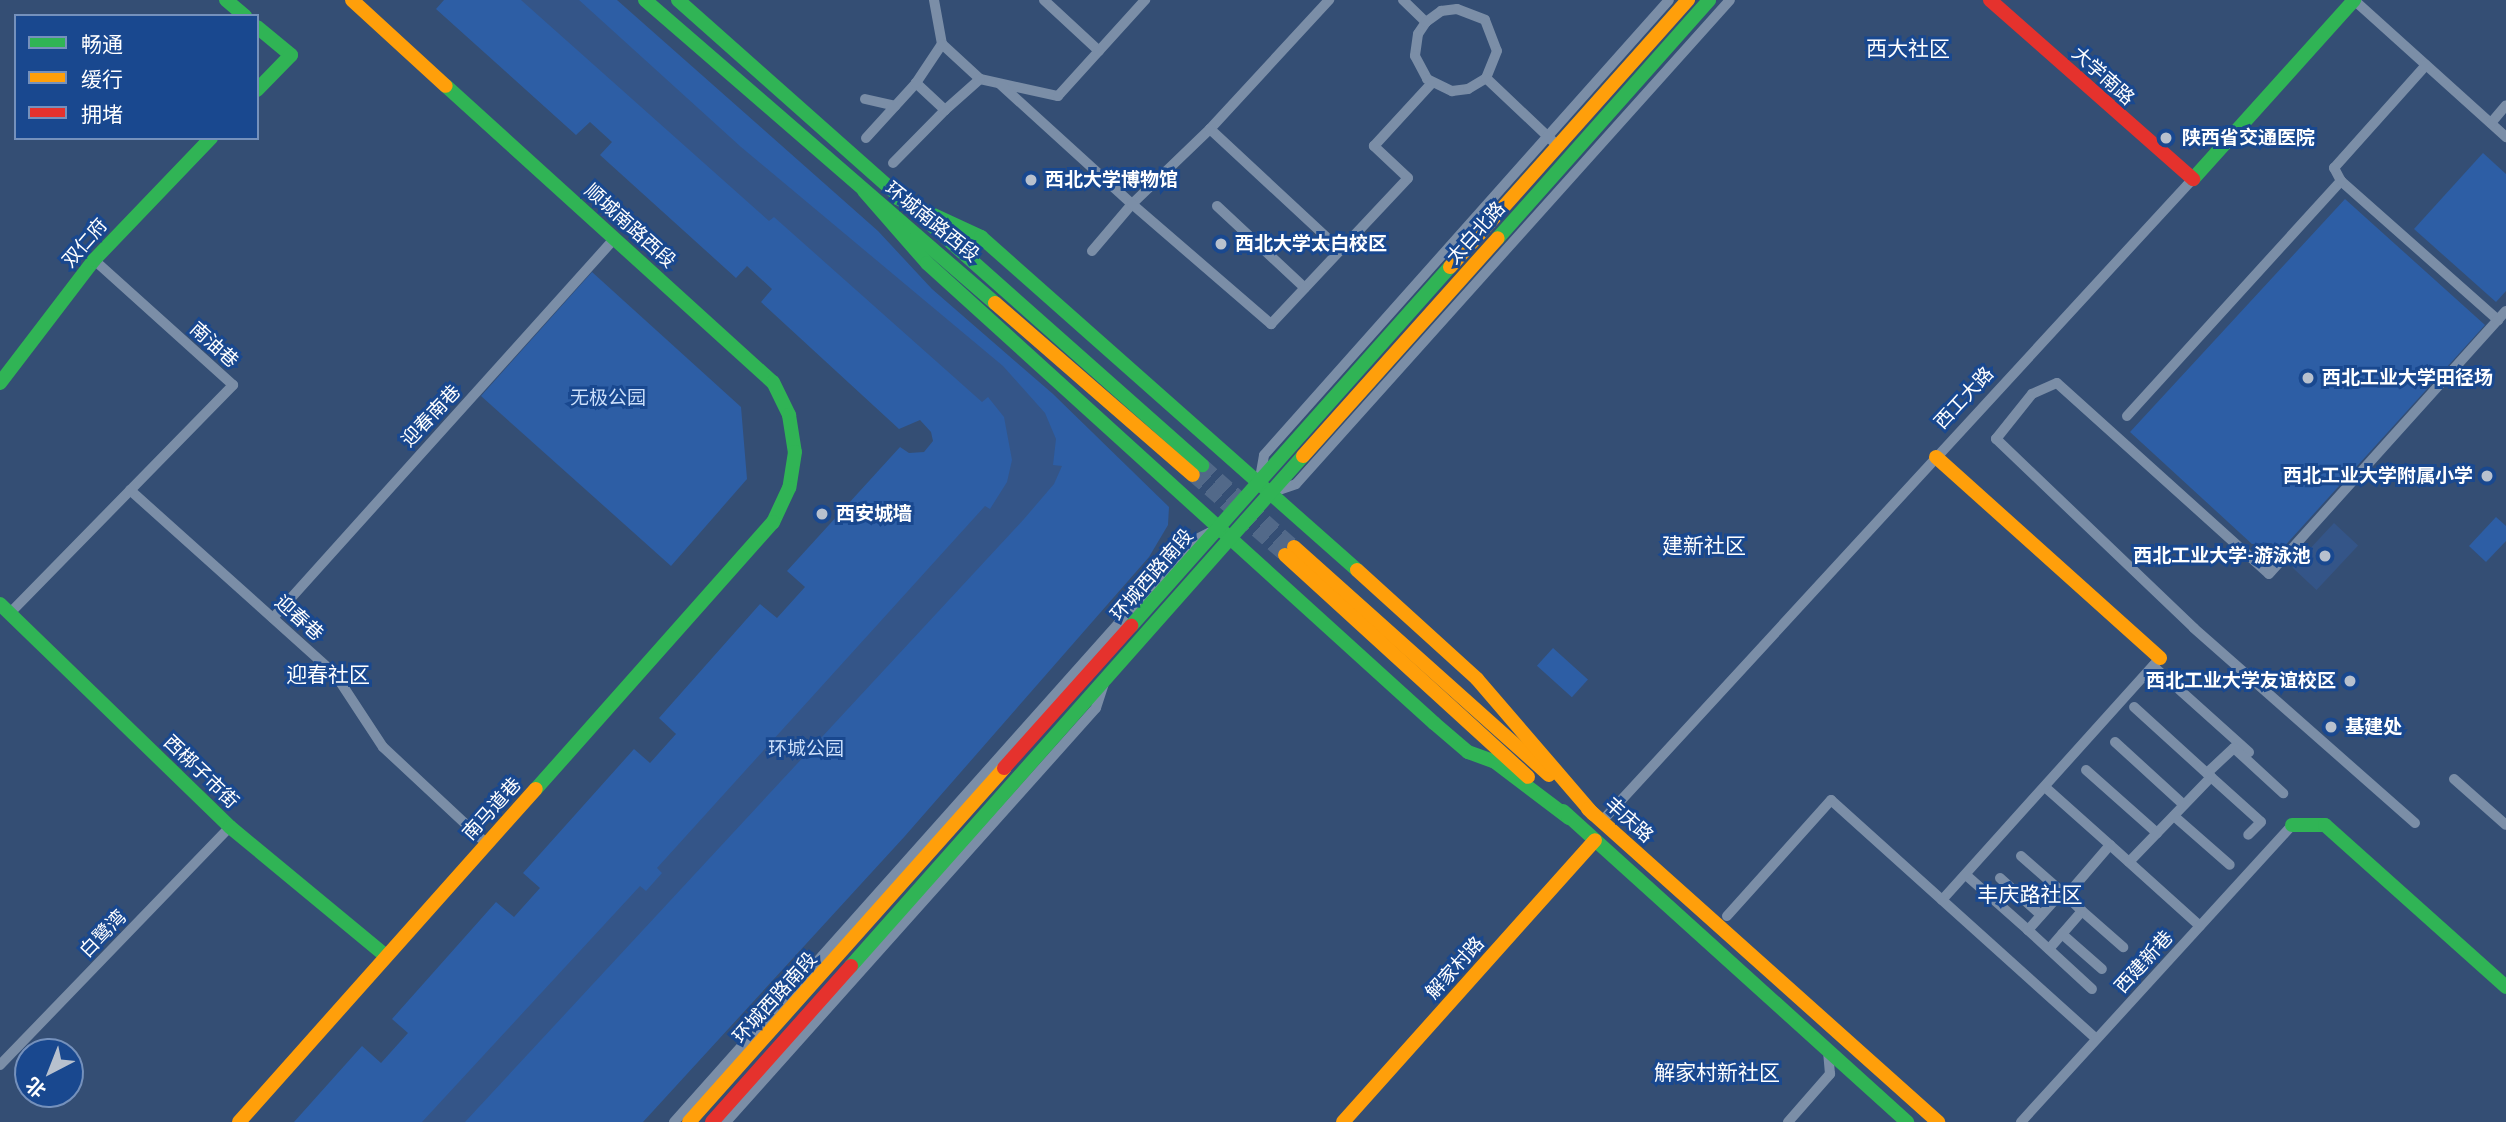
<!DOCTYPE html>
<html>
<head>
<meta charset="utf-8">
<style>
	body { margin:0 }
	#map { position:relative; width:2506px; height:1122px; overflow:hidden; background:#344e74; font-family:"Roboto Condensed","Noto Sans SC",sans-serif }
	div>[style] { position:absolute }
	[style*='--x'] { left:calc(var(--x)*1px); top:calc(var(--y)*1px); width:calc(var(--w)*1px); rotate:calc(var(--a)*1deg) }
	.green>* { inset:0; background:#2d5ea5; transform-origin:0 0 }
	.water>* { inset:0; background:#345588; transform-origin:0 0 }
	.primary-tunnel>* { height:14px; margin-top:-7px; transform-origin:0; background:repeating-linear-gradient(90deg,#526989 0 14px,transparent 0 21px) }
	.street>* { height:10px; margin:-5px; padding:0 5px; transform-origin:5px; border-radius:5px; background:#7b8ea7 }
	.fast>* { height:14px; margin:-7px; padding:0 7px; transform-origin:7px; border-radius:7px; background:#30b455 }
	.slow>* { height:14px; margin:-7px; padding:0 7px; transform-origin:7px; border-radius:7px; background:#ff9f0a }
	.jam>* { height:14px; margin:-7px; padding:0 7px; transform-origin:7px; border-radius:7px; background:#e5322d }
	.dots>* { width:19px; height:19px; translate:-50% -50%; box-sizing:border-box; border:4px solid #19488f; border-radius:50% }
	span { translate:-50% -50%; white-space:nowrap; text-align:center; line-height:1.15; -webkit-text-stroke:6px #19488f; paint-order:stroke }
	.street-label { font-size:19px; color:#fff }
	.poi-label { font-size:19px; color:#fff; font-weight:700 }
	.left { translate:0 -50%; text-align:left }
	.right { translate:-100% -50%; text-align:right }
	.park-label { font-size:19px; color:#ccdffa }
	.neighbourhood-label { font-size:21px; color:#fff }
	.legend { position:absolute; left:14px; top:14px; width:245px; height:126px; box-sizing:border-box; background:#19488f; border:2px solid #7591bc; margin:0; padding:9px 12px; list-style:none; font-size:21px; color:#fff }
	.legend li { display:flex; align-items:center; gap:14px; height:35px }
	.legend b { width:35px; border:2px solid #7591bc }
	.north { position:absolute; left:14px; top:1038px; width:70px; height:70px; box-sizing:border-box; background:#19488f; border:2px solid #7591bc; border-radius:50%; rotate:222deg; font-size:19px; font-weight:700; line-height:28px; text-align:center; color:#fff }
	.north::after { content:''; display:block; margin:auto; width:24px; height:32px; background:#b8c1ce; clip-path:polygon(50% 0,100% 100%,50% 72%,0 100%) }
</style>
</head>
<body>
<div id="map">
	<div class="green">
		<div style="clip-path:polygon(444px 0,617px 0,878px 231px,932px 289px,1053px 394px,1169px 507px,1168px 525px,1149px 557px,905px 836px,643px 1122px,294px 1122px,362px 1046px,381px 1063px,408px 1033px,392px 1019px,496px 902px,514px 917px,540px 888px,523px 873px,634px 749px,650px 763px,676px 734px,659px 718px,760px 604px,777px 618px,805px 587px,787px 571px,900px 447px,909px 453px,924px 452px,933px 441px,931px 432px,920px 420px,899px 429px,761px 302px,772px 289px,747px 266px,736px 278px,600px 155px,612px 142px,590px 122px,576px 135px,436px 9px)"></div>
		<div style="clip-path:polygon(2483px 153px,2506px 174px,2506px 291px,2496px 302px,2414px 229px)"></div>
		<div style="clip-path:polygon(2345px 199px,2485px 325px,2280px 551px,2271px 543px,2252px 544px,2130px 432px)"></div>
		<div style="clip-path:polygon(592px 272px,741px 407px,747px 479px,671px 566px,481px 396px)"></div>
		<div style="clip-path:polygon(2496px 517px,2506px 526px,2506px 541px,2486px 562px,2469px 546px)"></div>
		<div style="left:1553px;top:648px;width:47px;height:24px;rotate:42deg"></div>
	</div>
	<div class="water">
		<div style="clip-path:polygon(521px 0,579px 0,741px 147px,1003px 366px,1045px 413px,1056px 439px,1053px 465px,1062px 466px,1054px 484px,1024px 519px,465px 1122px,422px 1122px,640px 886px,646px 891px,662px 873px,657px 868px,985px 506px,990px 509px,1007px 482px,1012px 460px,1004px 417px,988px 397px,982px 402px,774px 217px,769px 221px)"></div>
		<div style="left:2334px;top:523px;width:33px;height:61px;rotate:43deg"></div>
	</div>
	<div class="primary-tunnel">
		<div style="--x:1202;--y:465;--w:123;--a:41.7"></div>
		<div style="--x:1193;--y:475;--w:122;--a:41"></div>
	</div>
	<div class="street">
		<div style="--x:934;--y:0;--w:45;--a:79.7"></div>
		<div style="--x:1044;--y:0;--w:75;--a:42.8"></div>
		<div style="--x:1403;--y:0;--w:32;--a:44"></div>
		<div style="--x:1426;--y:22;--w:14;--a:124"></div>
		<div style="--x:1418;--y:34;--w:22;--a:98"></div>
		<div style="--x:1415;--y:56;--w:26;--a:62"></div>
		<div style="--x:1427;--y:79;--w:28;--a:26"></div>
		<div style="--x:1452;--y:91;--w:16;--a:-7"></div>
		<div style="--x:1468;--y:89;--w:21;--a:-31"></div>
		<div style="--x:1486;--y:78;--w:99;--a:43.4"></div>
		<div style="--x:2354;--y:0;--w:205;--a:42"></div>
		<div style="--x:1426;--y:22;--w:19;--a:-36"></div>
		<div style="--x:1441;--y:11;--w:16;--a:-7"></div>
		<div style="--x:1457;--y:9;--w:30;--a:21"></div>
		<div style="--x:1485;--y:20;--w:33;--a:69"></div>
		<div style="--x:1497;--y:51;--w:29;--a:112"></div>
		<div style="--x:980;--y:79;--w:80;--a:12.3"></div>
		<div style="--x:1058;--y:96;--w:130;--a:-47.8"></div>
		<div style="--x:1000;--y:84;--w:178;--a:42.3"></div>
		<div style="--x:1132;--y:204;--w:108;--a:-43.9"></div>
		<div style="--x:1210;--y:129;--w:176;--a:-47.3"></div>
		<div style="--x:865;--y:99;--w:31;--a:13"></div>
		<div style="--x:2491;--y:123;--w:23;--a:-50"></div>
		<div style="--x:1210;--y:129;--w:178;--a:42.9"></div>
		<div style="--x:866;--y:138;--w:74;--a:-47.7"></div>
		<div style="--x:893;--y:163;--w:74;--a:-45.5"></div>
		<div style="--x:945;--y:110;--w:40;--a:-137"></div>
		<div style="--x:916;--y:83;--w:47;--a:-56.3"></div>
		<div style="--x:942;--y:44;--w:52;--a:42.6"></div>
		<div style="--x:980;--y:79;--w:47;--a:138.5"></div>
		<div style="--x:2341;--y:181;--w:210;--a:41.5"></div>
		<div style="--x:1217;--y:206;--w:120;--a:43"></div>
		<div style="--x:1092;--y:251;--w:62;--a:-49.6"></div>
		<div style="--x:1132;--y:204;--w:184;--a:40.8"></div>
		<div style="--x:1271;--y:324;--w:200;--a:-46.8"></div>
		<div style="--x:1408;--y:178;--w:47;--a:-136.7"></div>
		<div style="--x:1374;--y:146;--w:86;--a:-47.4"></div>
		<div style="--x:2127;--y:416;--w:318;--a:-47.7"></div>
		<div style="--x:2341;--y:181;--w:15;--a:-118"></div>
		<div style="--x:2334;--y:168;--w:138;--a:-48.2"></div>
		<div style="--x:1260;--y:478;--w:23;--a:-80"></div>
		<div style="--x:1264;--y:455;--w:609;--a:-48.33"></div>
		<div style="--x:130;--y:490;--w:275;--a:41.9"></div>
		<div style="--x:335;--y:674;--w:87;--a:56.7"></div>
		<div style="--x:383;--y:747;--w:142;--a:43"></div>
		<div style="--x:1273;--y:492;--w:24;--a:-19"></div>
		<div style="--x:1296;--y:484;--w:650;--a:-48.12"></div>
		<div style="--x:10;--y:613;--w:319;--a:-45.6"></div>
		<div style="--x:233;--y:385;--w:187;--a:-138"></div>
		<div style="--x:273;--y:618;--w:511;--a:-48.01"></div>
		<div style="--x:2153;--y:666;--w:129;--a:41.9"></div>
		<div style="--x:2115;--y:742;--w:93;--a:42.4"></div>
		<div style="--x:2086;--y:770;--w:95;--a:41.6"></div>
		<div style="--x:2207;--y:773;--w:37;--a:-43"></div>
		<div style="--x:2234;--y:748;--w:67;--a:42.6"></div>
		<div style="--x:2211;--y:777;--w:67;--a:42"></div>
		<div style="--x:2261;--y:822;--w:18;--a:135"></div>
		<div style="--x:2454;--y:779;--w:69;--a:41.5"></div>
		<div style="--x:2045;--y:787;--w:87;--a:41.7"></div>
		<div style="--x:2110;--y:845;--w:67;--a:130.8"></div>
		<div style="--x:2174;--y:816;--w:74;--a:41.2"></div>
		<div style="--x:1602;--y:821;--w:870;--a:-47.38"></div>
		<div style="--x:2415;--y:823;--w:295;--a:-138.6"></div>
		<div style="--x:2194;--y:628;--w:274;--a:-136.3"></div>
		<div style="--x:1996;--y:439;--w:58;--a:-51.3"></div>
		<div style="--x:2032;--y:394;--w:27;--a:-24"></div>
		<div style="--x:2057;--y:383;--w:285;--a:42"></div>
		<div style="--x:2269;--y:574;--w:354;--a:-48"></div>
		<div style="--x:2110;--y:845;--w:121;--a:42"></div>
		<div style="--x:2021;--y:856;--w:55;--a:41.3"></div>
		<div style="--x:2129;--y:862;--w:118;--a:-46"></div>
		<div style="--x:2211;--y:777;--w:104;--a:-137.7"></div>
		<div style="--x:1966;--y:875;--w:83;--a:41.6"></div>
		<div style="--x:2000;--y:878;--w:55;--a:42.1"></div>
		<div style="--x:1942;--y:900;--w:326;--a:-48"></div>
		<div style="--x:2082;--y:911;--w:55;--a:41.3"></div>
		<div style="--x:1727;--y:916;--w:156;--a:-48.1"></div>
		<div style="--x:1831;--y:800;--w:357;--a:42"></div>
		<div style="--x:2062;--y:934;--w:53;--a:41.2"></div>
		<div style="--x:2049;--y:949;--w:50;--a:-49"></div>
		<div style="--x:2082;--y:911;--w:28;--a:-136"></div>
		<div style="--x:2062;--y:892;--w:51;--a:131.8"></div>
		<div style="--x:2028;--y:930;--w:87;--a:42.7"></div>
		<div style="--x:0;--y:1065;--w:331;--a:-46"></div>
		<div style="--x:674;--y:1122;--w:777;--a:-48.29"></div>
		<div style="--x:1191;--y:542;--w:22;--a:-27"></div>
		<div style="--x:726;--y:1122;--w:555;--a:-48.21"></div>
		<div style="--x:1096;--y:708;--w:25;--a:-72"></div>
		<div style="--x:1788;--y:1122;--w:64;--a:-48.8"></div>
		<div style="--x:1830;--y:1074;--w:23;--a:-95"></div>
		<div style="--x:2021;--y:1122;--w:402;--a:-47.6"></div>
	</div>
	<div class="fast">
		<div style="--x:226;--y:0;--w:25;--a:40"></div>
		<div style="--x:645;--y:0;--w:463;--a:40.9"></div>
		<div style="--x:678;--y:0;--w:701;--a:41.59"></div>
		<div style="--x:257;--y:27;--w:44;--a:39.5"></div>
		<div style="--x:291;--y:55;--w:49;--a:134.2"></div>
		<div style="--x:446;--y:86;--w:441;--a:42.2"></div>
		<div style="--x:773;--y:382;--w:37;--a:64"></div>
		<div style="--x:789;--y:415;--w:37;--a:81"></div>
		<div style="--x:795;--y:452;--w:36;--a:99"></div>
		<div style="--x:789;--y:488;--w:38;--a:115"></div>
		<div style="--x:773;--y:522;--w:357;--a:131.6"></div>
		<div style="--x:2193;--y:179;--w:241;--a:-48"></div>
		<div style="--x:864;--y:191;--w:96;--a:48.8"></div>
		<div style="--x:927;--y:263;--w:685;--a:42.22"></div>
		<div style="--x:1434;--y:723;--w:45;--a:40.5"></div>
		<div style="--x:1468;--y:752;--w:29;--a:20"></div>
		<div style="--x:1495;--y:762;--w:93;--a:37.1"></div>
		<div style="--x:897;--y:198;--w:93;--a:24.9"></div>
		<div style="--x:981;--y:237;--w:502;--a:41.53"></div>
		<div style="--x:1498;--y:238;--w:318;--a:-48.4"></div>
		<div style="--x:0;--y:383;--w:155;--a:-52.6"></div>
		<div style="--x:94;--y:260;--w:169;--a:-46.2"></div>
		<div style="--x:0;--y:604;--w:320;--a:44.1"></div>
		<div style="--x:230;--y:827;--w:202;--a:39.6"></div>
		<div style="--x:1131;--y:626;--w:480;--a:-48.4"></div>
		<div style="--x:1563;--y:811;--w:464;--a:42.1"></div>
		<div style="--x:2292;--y:825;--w:33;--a:0"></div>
		<div style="--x:2325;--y:825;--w:243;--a:41.8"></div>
		<div style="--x:851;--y:966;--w:681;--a:-48.45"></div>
	</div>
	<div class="slow">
		<div style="--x:352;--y:0;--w:127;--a:42.5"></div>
		<div style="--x:1450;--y:267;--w:358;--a:-48.3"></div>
		<div style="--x:995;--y:303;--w:262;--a:41"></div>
		<div style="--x:1303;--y:456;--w:292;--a:-48.2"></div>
		<div style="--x:1936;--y:457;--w:301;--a:41.9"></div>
		<div style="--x:1294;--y:547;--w:342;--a:41.8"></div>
		<div style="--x:1285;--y:555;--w:329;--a:42.4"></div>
		<div style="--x:1357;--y:570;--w:162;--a:42.2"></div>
		<div style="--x:1477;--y:679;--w:178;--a:49.3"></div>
		<div style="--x:1588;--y:809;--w:470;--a:41.8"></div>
		<div style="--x:239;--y:1122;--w:446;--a:-48.3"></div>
		<div style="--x:689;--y:1122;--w:474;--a:-48.3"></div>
		<div style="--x:1343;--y:1122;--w:378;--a:-48.2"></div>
	</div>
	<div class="jam">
		<div style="--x:1990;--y:0;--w:271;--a:41.4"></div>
		<div style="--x:1004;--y:768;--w:191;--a:-48.2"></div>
		<div style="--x:712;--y:1122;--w:209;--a:-48.3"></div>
	</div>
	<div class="dots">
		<div style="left:2166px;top:138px;background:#b8c1ce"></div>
		<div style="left:1031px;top:180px;background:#b8c1ce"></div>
		<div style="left:1221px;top:244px;background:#b8c1ce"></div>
		<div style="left:2308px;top:378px;background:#b8c1ce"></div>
		<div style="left:2487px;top:476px;background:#b8c1ce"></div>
		<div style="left:822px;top:514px;background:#b8c1ce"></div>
		<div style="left:2325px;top:556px;background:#b8c1ce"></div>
		<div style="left:2350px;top:681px;background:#b8c1ce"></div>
		<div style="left:2331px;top:727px;background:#b8c1ce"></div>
	</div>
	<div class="street-label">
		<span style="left:2103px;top:76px;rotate:42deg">大学南路</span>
		<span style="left:932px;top:222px;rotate:39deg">环城南路西段</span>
		<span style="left:630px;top:226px;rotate:42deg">顺城南路西段</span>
		<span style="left:1476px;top:233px;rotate:-48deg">太白北路</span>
		<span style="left:85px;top:243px;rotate:-49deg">双仁府</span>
		<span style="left:214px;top:345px;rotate:42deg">南油巷</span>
		<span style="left:1964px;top:398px;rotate:-47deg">西工大路</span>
		<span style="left:431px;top:416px;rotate:-47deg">迎春南巷</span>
		<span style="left:1152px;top:575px;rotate:-49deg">环城西路南段</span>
		<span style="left:299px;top:618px;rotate:42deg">迎春巷</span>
		<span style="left:201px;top:772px;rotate:44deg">西梆子市街</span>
		<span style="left:492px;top:809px;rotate:-48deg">南马道巷</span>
		<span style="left:1629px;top:820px;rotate:42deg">丰庆路</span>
		<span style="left:103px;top:934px;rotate:-46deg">白鹭湾</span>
		<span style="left:2144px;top:962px;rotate:-48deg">西建新巷</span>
		<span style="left:1455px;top:968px;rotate:-48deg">解家村路</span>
		<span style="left:775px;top:998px;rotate:-48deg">环城西路南段</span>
	</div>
	<div class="poi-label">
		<span class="left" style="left:2182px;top:138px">陕西省交通医院</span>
		<span class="left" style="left:1045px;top:180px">西北大学博物馆</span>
		<span class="left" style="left:1235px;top:244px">西北大学太白校区</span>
		<span class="left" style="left:2322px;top:378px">西北工业大学田径场</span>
		<span class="right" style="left:2473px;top:476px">西北工业大学附属小学</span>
		<span class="left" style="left:836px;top:514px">西安城墙</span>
		<span class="right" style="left:2311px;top:556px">西北工业大学-游泳池</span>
		<span class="right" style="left:2336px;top:681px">西北工业大学友谊校区</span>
		<span class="left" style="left:2345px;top:727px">基建处</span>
	</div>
	<div class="park-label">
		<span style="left:608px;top:398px">无极公园</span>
		<span style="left:806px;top:749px">环城公园</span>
	</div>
	<div class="neighbourhood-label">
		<span style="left:1908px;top:49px">西大社区</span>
		<span style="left:1704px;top:546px">建新社区</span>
		<span style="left:328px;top:675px">迎春社区</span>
		<span style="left:2030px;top:895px">丰庆路社区</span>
		<span style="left:1717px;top:1073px">解家村新社区</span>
	</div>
	<ul class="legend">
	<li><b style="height:9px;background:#30b455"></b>畅通</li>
	<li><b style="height:9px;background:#ff9f0a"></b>缓行</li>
	<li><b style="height:9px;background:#e5322d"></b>拥堵</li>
	</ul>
	<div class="north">北</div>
</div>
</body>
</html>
